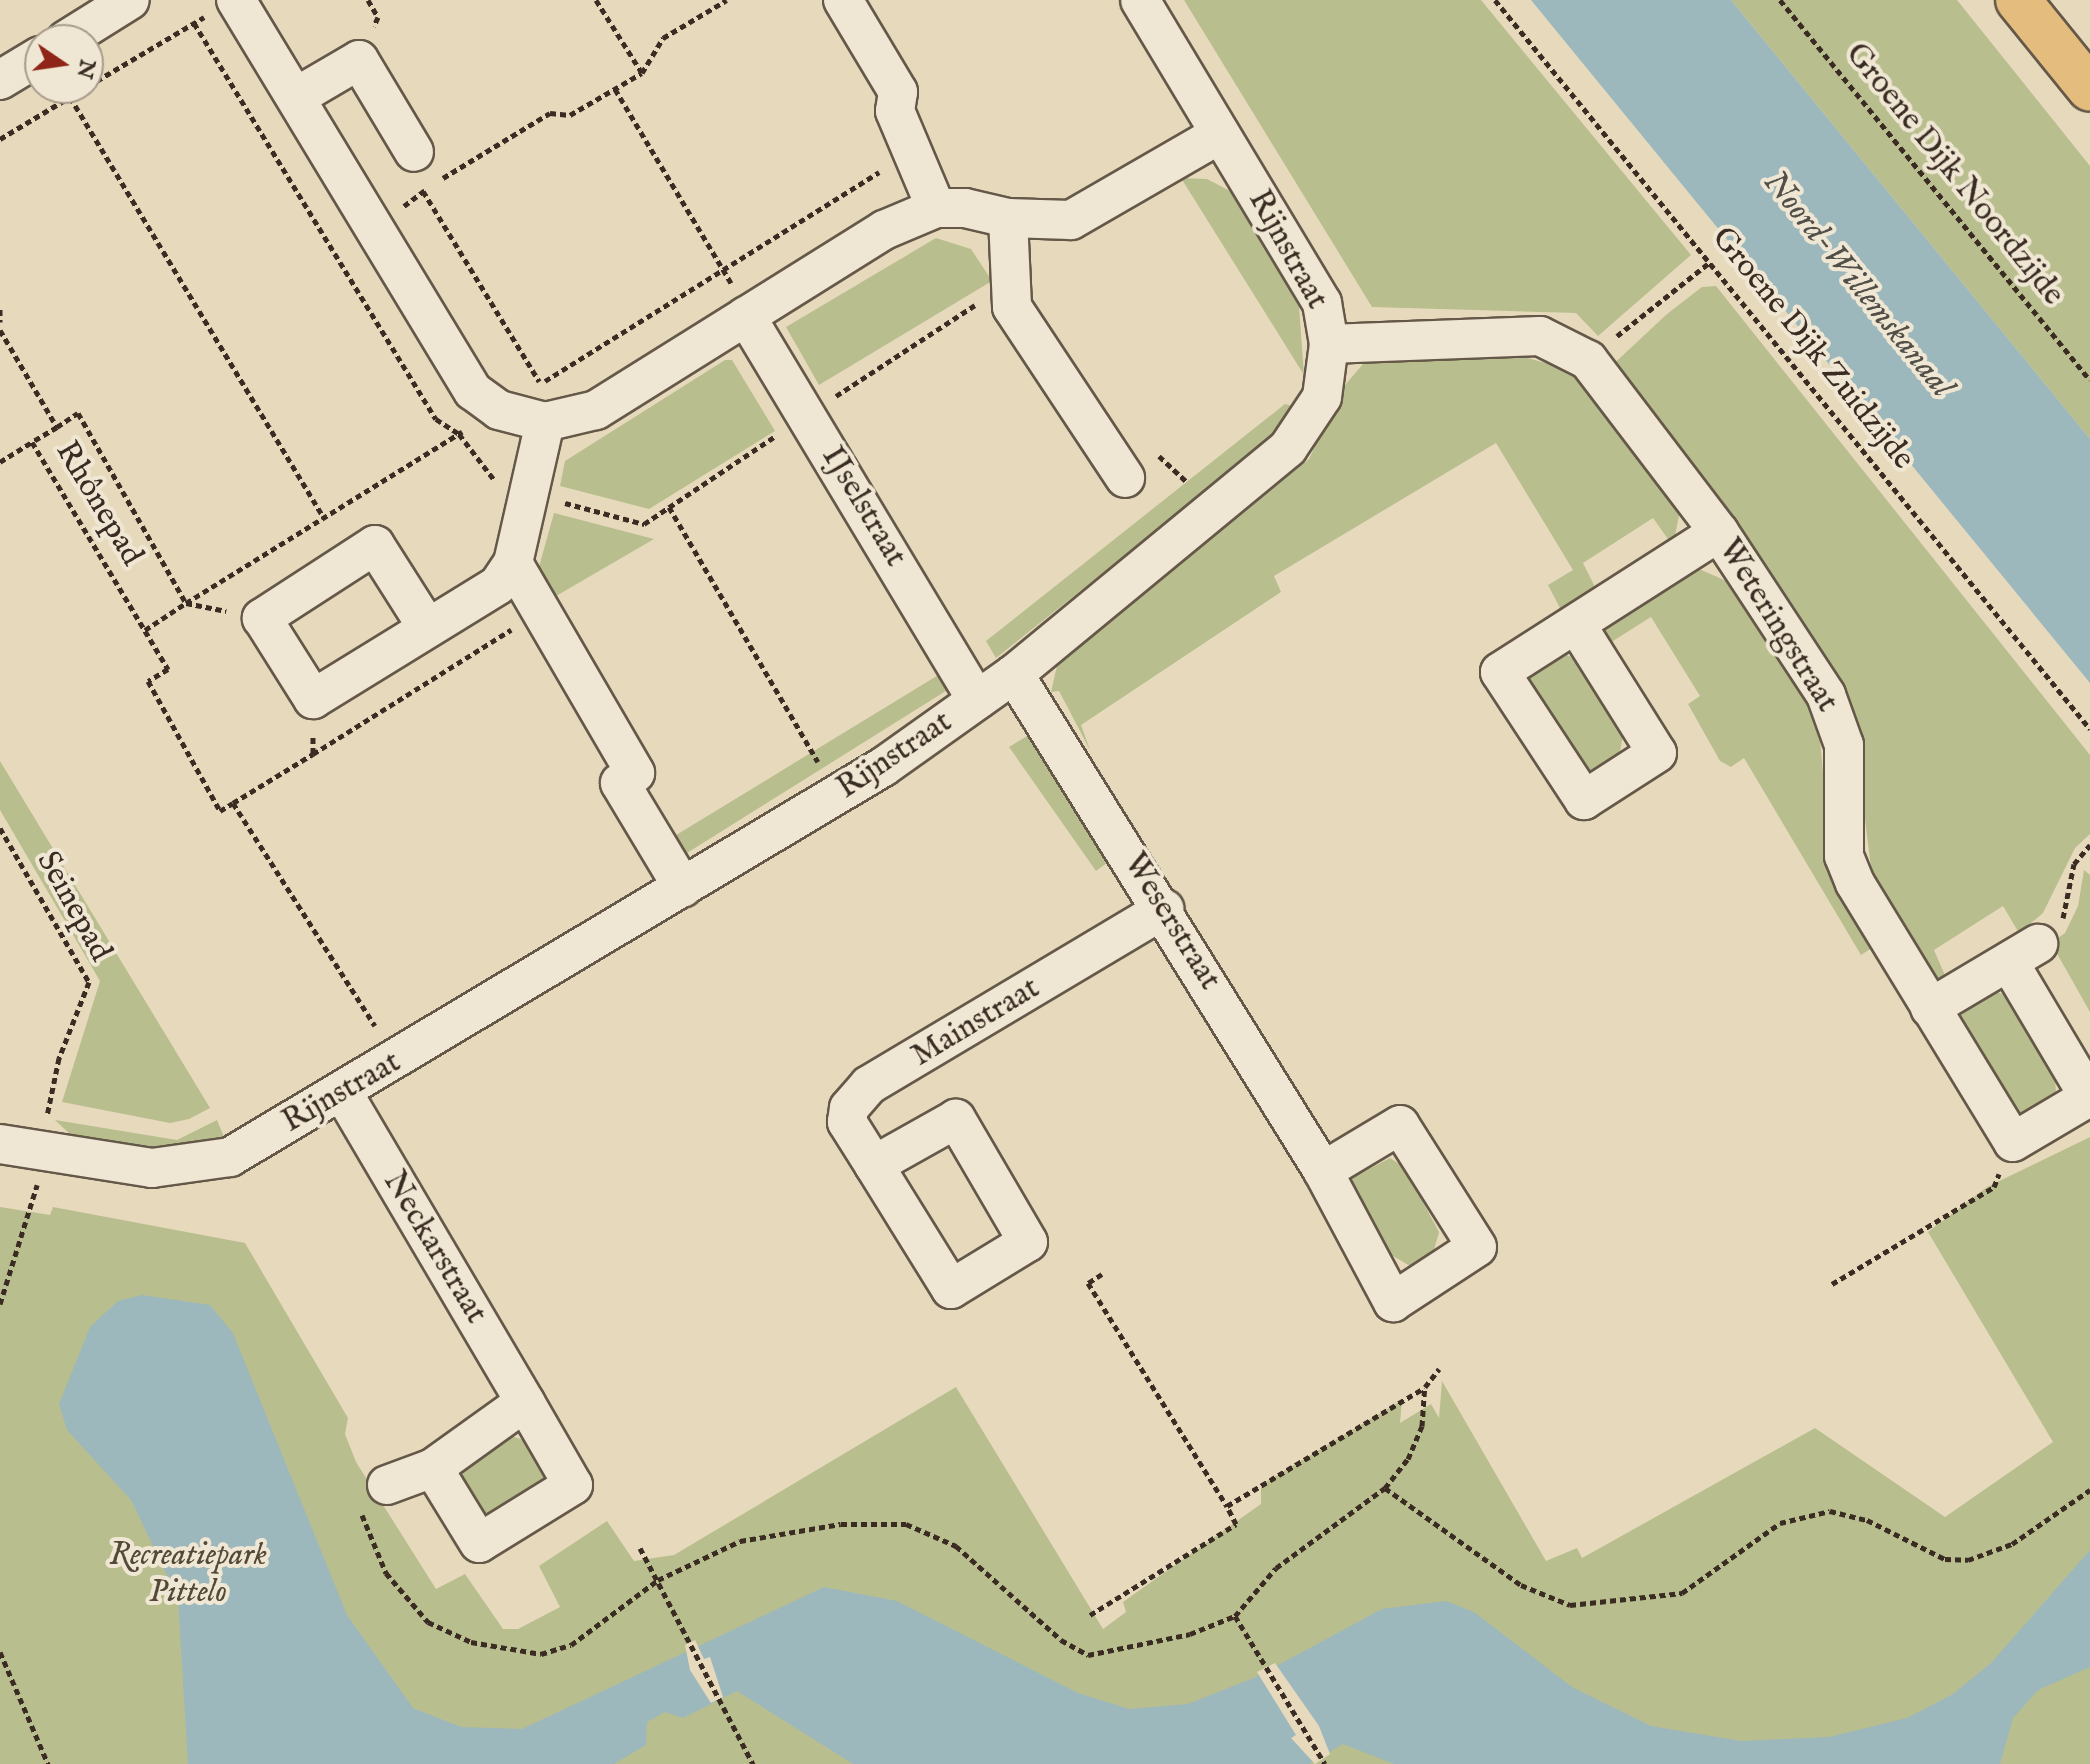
<!DOCTYPE html>
<html>
<head>
<meta charset="utf-8">
<style>
	body { margin:0 }
	#map { position:relative; width:2090px; height:1764px; overflow:hidden; background:#e7dabc; font-family:"IM FELL English",serif }
	div>[style] { position:absolute }
	[style*='--x'] { left:calc(var(--x)*1px); top:calc(var(--y)*1px); width:calc(var(--w)*1px); rotate:calc(var(--a)*1deg) }
	.green>* { inset:0; background:#b9be8e }
	.water>* { inset:0; background:#9cb8bc }
	.pier>* { inset:0; background:#e7dabc }
	.path>* { height:5px; margin-top:-2.5px; transform-origin:0; background:repeating-linear-gradient(90deg,#3a2c23 0 6px,transparent 0 10px) }
	.roads { filter:drop-shadow(2px 0 #655849) drop-shadow(-2px 0 #655849) drop-shadow(0 2px #655849) drop-shadow(0 -2px #655849) }
	.minor>* { height:38px; margin:-19px; padding:0 19px; transform-origin:19px; border-radius:19px; background:#efe7d3 }
	.highway>* { height:44px; margin:-22px; padding:0 22px; transform-origin:22px; border-radius:22px; background:#e4bd7e }
	span { translate:-50% -50%; white-space:nowrap; text-align:center; line-height:1.15; -webkit-text-stroke:8px #efe7d3; paint-order:stroke }
	.street-label { font-size:32px; color:#3a2c23 }
	.park-label { font-size:32px; color:#534938; font-style:italic }
	.water-label { font-size:34px; color:#524f49; font-style:italic }
	.north { position:absolute; left:24px; top:24px; width:80px; height:80px; box-sizing:border-box; background:#efe7d3; border:2px solid #a79c8d; border-radius:50%; rotate:103deg; font-size:22px; font-weight:700; line-height:32px; text-align:center; color:#3a2c23 }
	.north::after { content:''; display:block; margin:auto; width:28px; height:36px; background:#8f2418; clip-path:polygon(50% 0,100% 100%,50% 72%,0 100%) }
</style>
</head>
<body>
<div id="map">
	<div class="green">
		<div style="clip-path:polygon(1184px 0,1481px 0,1691px 255px,1598px 336px,1576px 313px,1372px 307px)"></div>
		<div style="clip-path:polygon(1731px 0,1957px 0,2090px 166px,2090px 439px)"></div>
		<div style="clip-path:polygon(1181px 178px,1207px 179px,1230px 191px,1299px 306px,1304px 375px)"></div>
		<div style="clip-path:polygon(936px 238px,971px 249px,992px 281px,819px 385px,786px 327px)"></div>
		<div style="clip-path:polygon(1716px 286px,2090px 755px,2090px 834px,2075px 848px,2043px 913px,2019px 933px,2003px 906px,1934px 950px,1947px 980px,1928px 979px,1873px 884px,1854px 730px,1606px 371px,1667px 314px,1702px 287px)"></div>
		<div style="clip-path:polygon(1517px 355px,1571px 370px,1680px 510px,1673px 546px,1653px 518px,1583px 563px,1596px 589px,1561px 610px,1548px 585px,1573px 570px,1496px 443px,1274px 576px,1281px 592px,1081px 725px,1090px 750px,1059px 691px,1051px 692px,1057px 666px,1309px 459px,1345px 385px,1363px 364px)"></div>
		<div style="clip-path:polygon(725px 360px,732px 360px,775px 431px,649px 509px,560px 486px,565px 461px)"></div>
		<div style="clip-path:polygon(1285px 404px,1293px 406px,1264px 445px,996px 658px,986px 641px)"></div>
		<div style="clip-path:polygon(554px 513px,654px 539px,551px 599px,537px 574px)"></div>
		<div style="clip-path:polygon(1697px 568px,1733px 584px,1818px 718px,1831px 857px,1872px 948px,1861px 955px,1744px 758px,1731px 767px,1720px 761px,1688px 704px,1700px 696px,1651px 617px,1605px 646px,1604px 626px)"></div>
		<div style="clip-path:polygon(1563px 653px,1575px 659px,1624px 730px,1619px 757px,1597px 771px,1582px 774px,1528px 685px,1528px 673px)"></div>
		<div style="clip-path:polygon(940px 674px,949px 689px,679px 858px,668px 840px)"></div>
		<div style="clip-path:polygon(1032px 733px,1111px 860px,1096px 871px,1009px 747px)"></div>
		<div style="clip-path:polygon(0 761px,210px 1108px,189px 1119px,170px 1123px,62px 1102px,100px 981px,0 810px)"></div>
		<div style="clip-path:polygon(2084px 870px,2090px 875px,2090px 1012px,2051px 943px,2065px 933px,2078px 906px)"></div>
		<div style="clip-path:polygon(1993px 991px,2007px 995px,2055px 1074px,2056px 1095px,2027px 1117px,2018px 1117px,1958px 1017px)"></div>
		<div style="clip-path:polygon(55px 1120px,177px 1140px,217px 1120px,224px 1137px,151px 1149px,72px 1136px)"></div>
		<div style="clip-path:polygon(2090px 1137px,2090px 1764px,0 1764px,0 1207px,50px 1215px,53px 1207px,245px 1243px,348px 1418px,345px 1434px,356px 1462px,436px 1589px,465px 1574px,503px 1629px,518px 1629px,560px 1607px,539px 1566px,607px 1521px,634px 1561px,674px 1555px,956px 1387px,1103px 1629px,1126px 1612px,1123px 1602px,1261px 1504px,1261px 1485px,1402px 1400px,1400px 1423px,1431px 1404px,1439px 1418px,1442px 1381px,1546px 1561px,1577px 1548px,1582px 1558px,1815px 1428px,1945px 1517px,2053px 1442px,1928px 1232px,1987px 1187px)"></div>
		<div style="clip-path:polygon(1390px 1158px,1404px 1167px,1439px 1232px,1434px 1250px,1410px 1266px,1383px 1250px,1348px 1180px)"></div>
		<div style="clip-path:polygon(508px 1435px,527px 1441px,546px 1478px,540px 1491px,481px 1520px,456px 1489px,458px 1466px)"></div>
	</div>
	<div class="water">
		<div style="clip-path:polygon(1531px 0,1731px 0,2090px 439px,2090px 683px)"></div>
		<div style="clip-path:polygon(142px 1295px,210px 1305px,233px 1333px,347px 1615px,413px 1708px,461px 1727px,522px 1729px,824px 1587px,897px 1601px,1078px 1693px,1129px 1709px,1188px 1704px,1256px 1677px,1382px 1609px,1446px 1601px,1474px 1612px,1572px 1687px,1651px 1726px,1741px 1741px,1829px 1737px,1907px 1718px,1953px 1694px,1991px 1663px,2090px 1550px,2090px 1667px,2038px 1690px,2013px 1718px,2000px 1764px,1394px 1764px,1343px 1744px,1309px 1764px,853px 1764px,737px 1691px,683px 1718px,665px 1712px,647px 1722px,646px 1745px,614px 1764px,188px 1764px,178px 1598px,131px 1500px,67px 1430px,59px 1404px,90px 1327px,118px 1301px)"></div>
	</div>
	<div class="pier">
		<div style="clip-path:polygon(695px 1640px,704px 1659px,710px 1657px,723px 1697px,711px 1703px,690px 1670px,685px 1645px)"></div>
		<div style="clip-path:polygon(1275px 1663px,1319px 1726px,1330px 1754px,1315px 1764px,1291px 1738px,1296px 1735px,1257px 1672px)"></div>
	</div>
	<div class="path">
		<div style="--x:368;--y:0;--w:20;--a:60"></div>
		<div style="--x:378;--y:17;--w:10;--a:114"></div>
		<div style="--x:596;--y:0;--w:86;--a:57.8"></div>
		<div style="--x:1495;--y:0;--w:941;--a:50.78"></div>
		<div style="--x:1780;--y:0;--w:490;--a:50.8"></div>
		<div style="--x:194;--y:23;--w:464;--a:58.6"></div>
		<div style="--x:436;--y:419;--w:27;--a:33"></div>
		<div style="--x:459;--y:434;--w:59;--a:52.5"></div>
		<div style="--x:88;--y:86;--w:135;--a:-30.7"></div>
		<div style="--x:615;--y:89;--w:226;--a:59.1"></div>
		<div style="--x:70;--y:97;--w:492;--a:58.9"></div>
		<div style="--x:0;--y:139;--w:99;--a:-31"></div>
		<div style="--x:443;--y:178;--w:125;--a:-31.3"></div>
		<div style="--x:550;--y:113;--w:20;--a:6"></div>
		<div style="--x:570;--y:115;--w:83;--a:-30.3"></div>
		<div style="--x:642;--y:73;--w:41;--a:-59"></div>
		<div style="--x:663;--y:38;--w:74;--a:-30.7"></div>
		<div style="--x:423;--y:191;--w:223;--a:58.6"></div>
		<div style="--x:404;--y:206;--w:26;--a:-37"></div>
		<div style="--x:0;--y:309;--w:13;--a:90"></div>
		<div style="--x:0;--y:330;--w:113;--a:59.6"></div>
		<div style="--x:57;--y:427;--w:29;--a:149"></div>
		<div style="--x:32;--y:442;--w:265;--a:59.1"></div>
		<div style="--x:168;--y:669;--w:23;--a:149"></div>
		<div style="--x:148;--y:681;--w:149;--a:61"></div>
		<div style="--x:220;--y:811;--w:15;--a:-32"></div>
		<div style="--x:233;--y:803;--w:264;--a:57.5"></div>
		<div style="--x:1617;--y:336;--w:119;--a:-38.5"></div>
		<div style="--x:545;--y:381;--w:394;--a:-32"></div>
		<div style="--x:836;--y:396;--w:166;--a:-33.2"></div>
		<div style="--x:57;--y:427;--w:25;--a:-34"></div>
		<div style="--x:78;--y:413;--w:219;--a:60.4"></div>
		<div style="--x:186;--y:603;--w:325;--a:-31.8"></div>
		<div style="--x:1159;--y:456;--w:38;--a:43"></div>
		<div style="--x:0;--y:462;--w:38;--a:-32"></div>
		<div style="--x:565;--y:503;--w:82;--a:14.9"></div>
		<div style="--x:644;--y:524;--w:156;--a:-33.8"></div>
		<div style="--x:669;--y:507;--w:295;--a:59.7"></div>
		<div style="--x:145;--y:630;--w:49;--a:-33.4"></div>
		<div style="--x:186;--y:603;--w:41;--a:11.3"></div>
		<div style="--x:313;--y:754;--w:234;--a:-32.1"></div>
		<div style="--x:233;--y:803;--w:94;--a:-31.5"></div>
		<div style="--x:313;--y:754;--w:18;--a:-90"></div>
		<div style="--x:0;--y:828;--w:178;--a:60"></div>
		<div style="--x:89;--y:982;--w:82;--a:111.5"></div>
		<div style="--x:59;--y:1058;--w:59;--a:101.7"></div>
		<div style="--x:2063;--y:918;--w:55;--a:-78.5"></div>
		<div style="--x:2074;--y:864;--w:25;--a:-50"></div>
		<div style="--x:1102;--y:1274;--w:17;--a:147"></div>
		<div style="--x:1088;--y:1283;--w:263;--a:58.1"></div>
		<div style="--x:1832;--y:1284;--w:189;--a:-30.9"></div>
		<div style="--x:1994;--y:1187;--w:14;--a:-69"></div>
		<div style="--x:0;--y:1304;--w:125;--a:-72.7"></div>
		<div style="--x:1385;--y:1488;--w:167;--a:35.5"></div>
		<div style="--x:1521;--y:1585;--w:53;--a:22.2"></div>
		<div style="--x:1570;--y:1605;--w:113;--a:-6.1"></div>
		<div style="--x:1682;--y:1593;--w:120;--a:-35.5"></div>
		<div style="--x:1780;--y:1523;--w:51;--a:-13.5"></div>
		<div style="--x:1830;--y:1511;--w:38;--a:14"></div>
		<div style="--x:1867;--y:1520;--w:87;--a:26.6"></div>
		<div style="--x:1945;--y:1559;--w:23;--a:2"></div>
		<div style="--x:1968;--y:1560;--w:47;--a:-20"></div>
		<div style="--x:2012;--y:1544;--w:95;--a:-34.7"></div>
		<div style="--x:362;--y:1515;--w:63;--a:67.5"></div>
		<div style="--x:386;--y:1573;--w:65;--a:49.4"></div>
		<div style="--x:428;--y:1622;--w:47;--a:24.9"></div>
		<div style="--x:471;--y:1642;--w:71;--a:9.7"></div>
		<div style="--x:541;--y:1654;--w:31;--a:-17"></div>
		<div style="--x:571;--y:1645;--w:109;--a:-36.8"></div>
		<div style="--x:658;--y:1580;--w:91;--a:-25.4"></div>
		<div style="--x:740;--y:1541;--w:102;--a:-9.6"></div>
		<div style="--x:841;--y:1524;--w:65;--a:0"></div>
		<div style="--x:906;--y:1524;--w:55;--a:23.7"></div>
		<div style="--x:956;--y:1546;--w:141;--a:41.8"></div>
		<div style="--x:1061;--y:1640;--w:31;--a:29"></div>
		<div style="--x:1088;--y:1655;--w:104;--a:-11.6"></div>
		<div style="--x:1190;--y:1634;--w:48;--a:-21.8"></div>
		<div style="--x:1235;--y:1616;--w:63;--a:-49.5"></div>
		<div style="--x:1276;--y:1568;--w:135;--a:-36.3"></div>
		<div style="--x:1385;--y:1488;--w:37;--a:-52"></div>
		<div style="--x:1408;--y:1459;--w:36;--a:-67"></div>
		<div style="--x:1422;--y:1426;--w:39;--a:-86"></div>
		<div style="--x:1425;--y:1387;--w:23;--a:-52"></div>
		<div style="--x:640;--y:1548;--w:244;--a:62.4"></div>
		<div style="--x:1090;--y:1615;--w:172;--a:-31.9"></div>
		<div style="--x:1236;--y:1524;--w:20;--a:-117"></div>
		<div style="--x:1227;--y:1506;--w:230;--a:-30.9"></div>
		<div style="--x:1235;--y:1616;--w:173;--a:58.7"></div>
		<div style="--x:0;--y:1652;--w:122;--a:66.8"></div>
	</div>
	<div class="roads">
		<div class="minor">
			<div style="--x:236;--y:0;--w:457;--a:58.8"></div>
			<div style="--x:473;--y:391;--w:32;--a:36"></div>
			<div style="--x:499;--y:410;--w:48;--a:14.6"></div>
			<div style="--x:545;--y:422;--w:52;--a:-13.2"></div>
			<div style="--x:596;--y:410;--w:340;--a:-32"></div>
			<div style="--x:884;--y:230;--w:56;--a:-22.9"></div>
			<div style="--x:936;--y:208;--w:29;--a:0"></div>
			<div style="--x:965;--y:208;--w:44;--a:13.1"></div>
			<div style="--x:1008;--y:218;--w:89;--a:87.4"></div>
			<div style="--x:1012;--y:307;--w:205;--a:56.5"></div>
			<div style="--x:843;--y:0;--w:107;--a:59.1"></div>
			<div style="--x:898;--y:92;--w:19;--a:99"></div>
			<div style="--x:895;--y:111;--w:105;--a:67.1"></div>
			<div style="--x:66;--y:40;--w:75;--a:-32"></div>
			<div style="--x:0;--y:80;--w:47;--a:-31"></div>
			<div style="--x:296;--y:97;--w:73;--a:-30.4"></div>
			<div style="--x:359;--y:60;--w:107;--a:59.1"></div>
			<div style="--x:1008;--y:218;--w:63;--a:1.8"></div>
			<div style="--x:1071;--y:220;--w:172;--a:-30"></div>
			<div style="--x:746;--y:316;--w:448;--a:59"></div>
			<div style="--x:1329;--y:344;--w:211;--a:-2.2"></div>
			<div style="--x:1540;--y:336;--w:54;--a:26.6"></div>
			<div style="--x:1588;--y:360;--w:216;--a:52.7"></div>
			<div style="--x:1719;--y:532;--w:195;--a:56.7"></div>
			<div style="--x:1826;--y:695;--w:53;--a:70.2"></div>
			<div style="--x:1844;--y:745;--w:111;--a:90"></div>
			<div style="--x:1844;--y:856;--w:29;--a:68"></div>
			<div style="--x:1855;--y:883;--w:303;--a:58.6"></div>
			<div style="--x:2013;--y:1142;--w:88;--a:-30.6"></div>
			<div style="--x:2089;--y:1097;--w:157;--a:-120.7"></div>
			<div style="--x:513;--y:563;--w:243;--a:59.8"></div>
			<div style="--x:635;--y:773;--w:18;--a:146"></div>
			<div style="--x:620;--y:783;--w:122;--a:59"></div>
			<div style="--x:1576;--y:624;--w:152;--a:57.9"></div>
			<div style="--x:1657;--y:753;--w:87;--a:147.2"></div>
			<div style="--x:1584;--y:800;--w:153;--a:-123.3"></div>
			<div style="--x:1500;--y:672;--w:260;--a:-32.6"></div>
			<div style="--x:427;--y:627;--w:97;--a:-122.4"></div>
			<div style="--x:375;--y:545;--w:135;--a:147.1"></div>
			<div style="--x:262;--y:618;--w:96;--a:57.8"></div>
			<div style="--x:313;--y:699;--w:217;--a:-31.6"></div>
			<div style="--x:498;--y:585;--w:27;--a:-56"></div>
			<div style="--x:513;--y:563;--w:145;--a:-77.2"></div>
			<div style="--x:1014;--y:674;--w:585;--a:58.13"></div>
			<div style="--x:1323;--y:1171;--w:149;--a:61.9"></div>
			<div style="--x:1393;--y:1302;--w:100;--a:-33.2"></div>
			<div style="--x:1477;--y:1247;--w:144;--a:-122.3"></div>
			<div style="--x:1400;--y:1125;--w:90;--a:149.1"></div>
			<div style="--x:1930;--y:1008;--w:126;--a:-30.7"></div>
			<div style="--x:343;--y:1093;--w:359;--a:59.5"></div>
			<div style="--x:525;--y:1402;--w:96;--a:60"></div>
			<div style="--x:573;--y:1485;--w:110;--a:148.3"></div>
			<div style="--x:479;--y:1543;--w:88;--a:-121.5"></div>
			<div style="--x:433;--y:1468;--w:113;--a:-35.7"></div>
			<div style="--x:0;--y:1144;--w:154;--a:9"></div>
			<div style="--x:152;--y:1168;--w:79;--a:-8"></div>
			<div style="--x:230;--y:1157;--w:761;--a:-30.85"></div>
			<div style="--x:883;--y:767;--w:161;--a:-35.4"></div>
			<div style="--x:1014;--y:674;--w:355;--a:-39.5"></div>
			<div style="--x:1288;--y:448;--w:61;--a:-56.3"></div>
			<div style="--x:1322;--y:397;--w:53;--a:-82.5"></div>
			<div style="--x:1329;--y:344;--w:42;--a:-99.7"></div>
			<div style="--x:1322;--y:303;--w:353;--a:-121"></div>
			<div style="--x:874;--y:1165;--w:146;--a:58.2"></div>
			<div style="--x:951;--y:1289;--w:90;--a:-31.4"></div>
			<div style="--x:1028;--y:1242;--w:143;--a:-120.3"></div>
			<div style="--x:956;--y:1119;--w:94;--a:150.7"></div>
			<div style="--x:874;--y:1165;--w:51;--a:-122.1"></div>
			<div style="--x:847;--y:1122;--w:14;--a:-82"></div>
			<div style="--x:849;--y:1108;--w:30;--a:-49"></div>
			<div style="--x:869;--y:1085;--w:344;--a:-30.8"></div>
			<div style="--x:387;--y:1485;--w:49;--a:-20.3"></div>
		</div>
		<div class="highway">
			<div style="--x:2018;--y:0;--w:114;--a:51"></div>
		</div>
	</div>
	<div class="street-label">
		<span style="left:1954px;top:175px;rotate:51deg">Groene Dijk Noordzijde</span>
		<span style="left:1287px;top:250px;rotate:61deg">Rijnstraat</span>
		<span style="left:1812px;top:349px;rotate:51deg">Groene Dijk Zuidzijde</span>
		<span style="left:98px;top:504px;rotate:59deg">Rhônepad</span>
		<span style="left:863px;top:507px;rotate:59deg">IJselstraat</span>
		<span style="left:1777px;top:626px;rotate:58deg">Weteringstraat</span>
		<span style="left:895px;top:756px;rotate:-34deg">Rijnstraat</span>
		<span style="left:73px;top:907px;rotate:61deg">Seinepad</span>
		<span style="left:1171px;top:922px;rotate:58deg">Weserstraat</span>
		<span style="left:976px;top:1023px;rotate:-31deg">Mainstraat</span>
		<span style="left:342px;top:1093px;rotate:-30deg">Rijnstraat</span>
		<span style="left:434px;top:1248px;rotate:59deg">Neckarstraat</span>
	</div>
	<div class="park-label">
		<span style="left:188px;top:1575px">Recreatiepark<br>Pittelo</span>
	</div>
	<div class="water-label">
		<span style="left:1858px;top:284px;rotate:51deg">Noord-Willemskanaal</span>
	</div>
	<div class="north">N</div>
</div>
</body>
</html>
